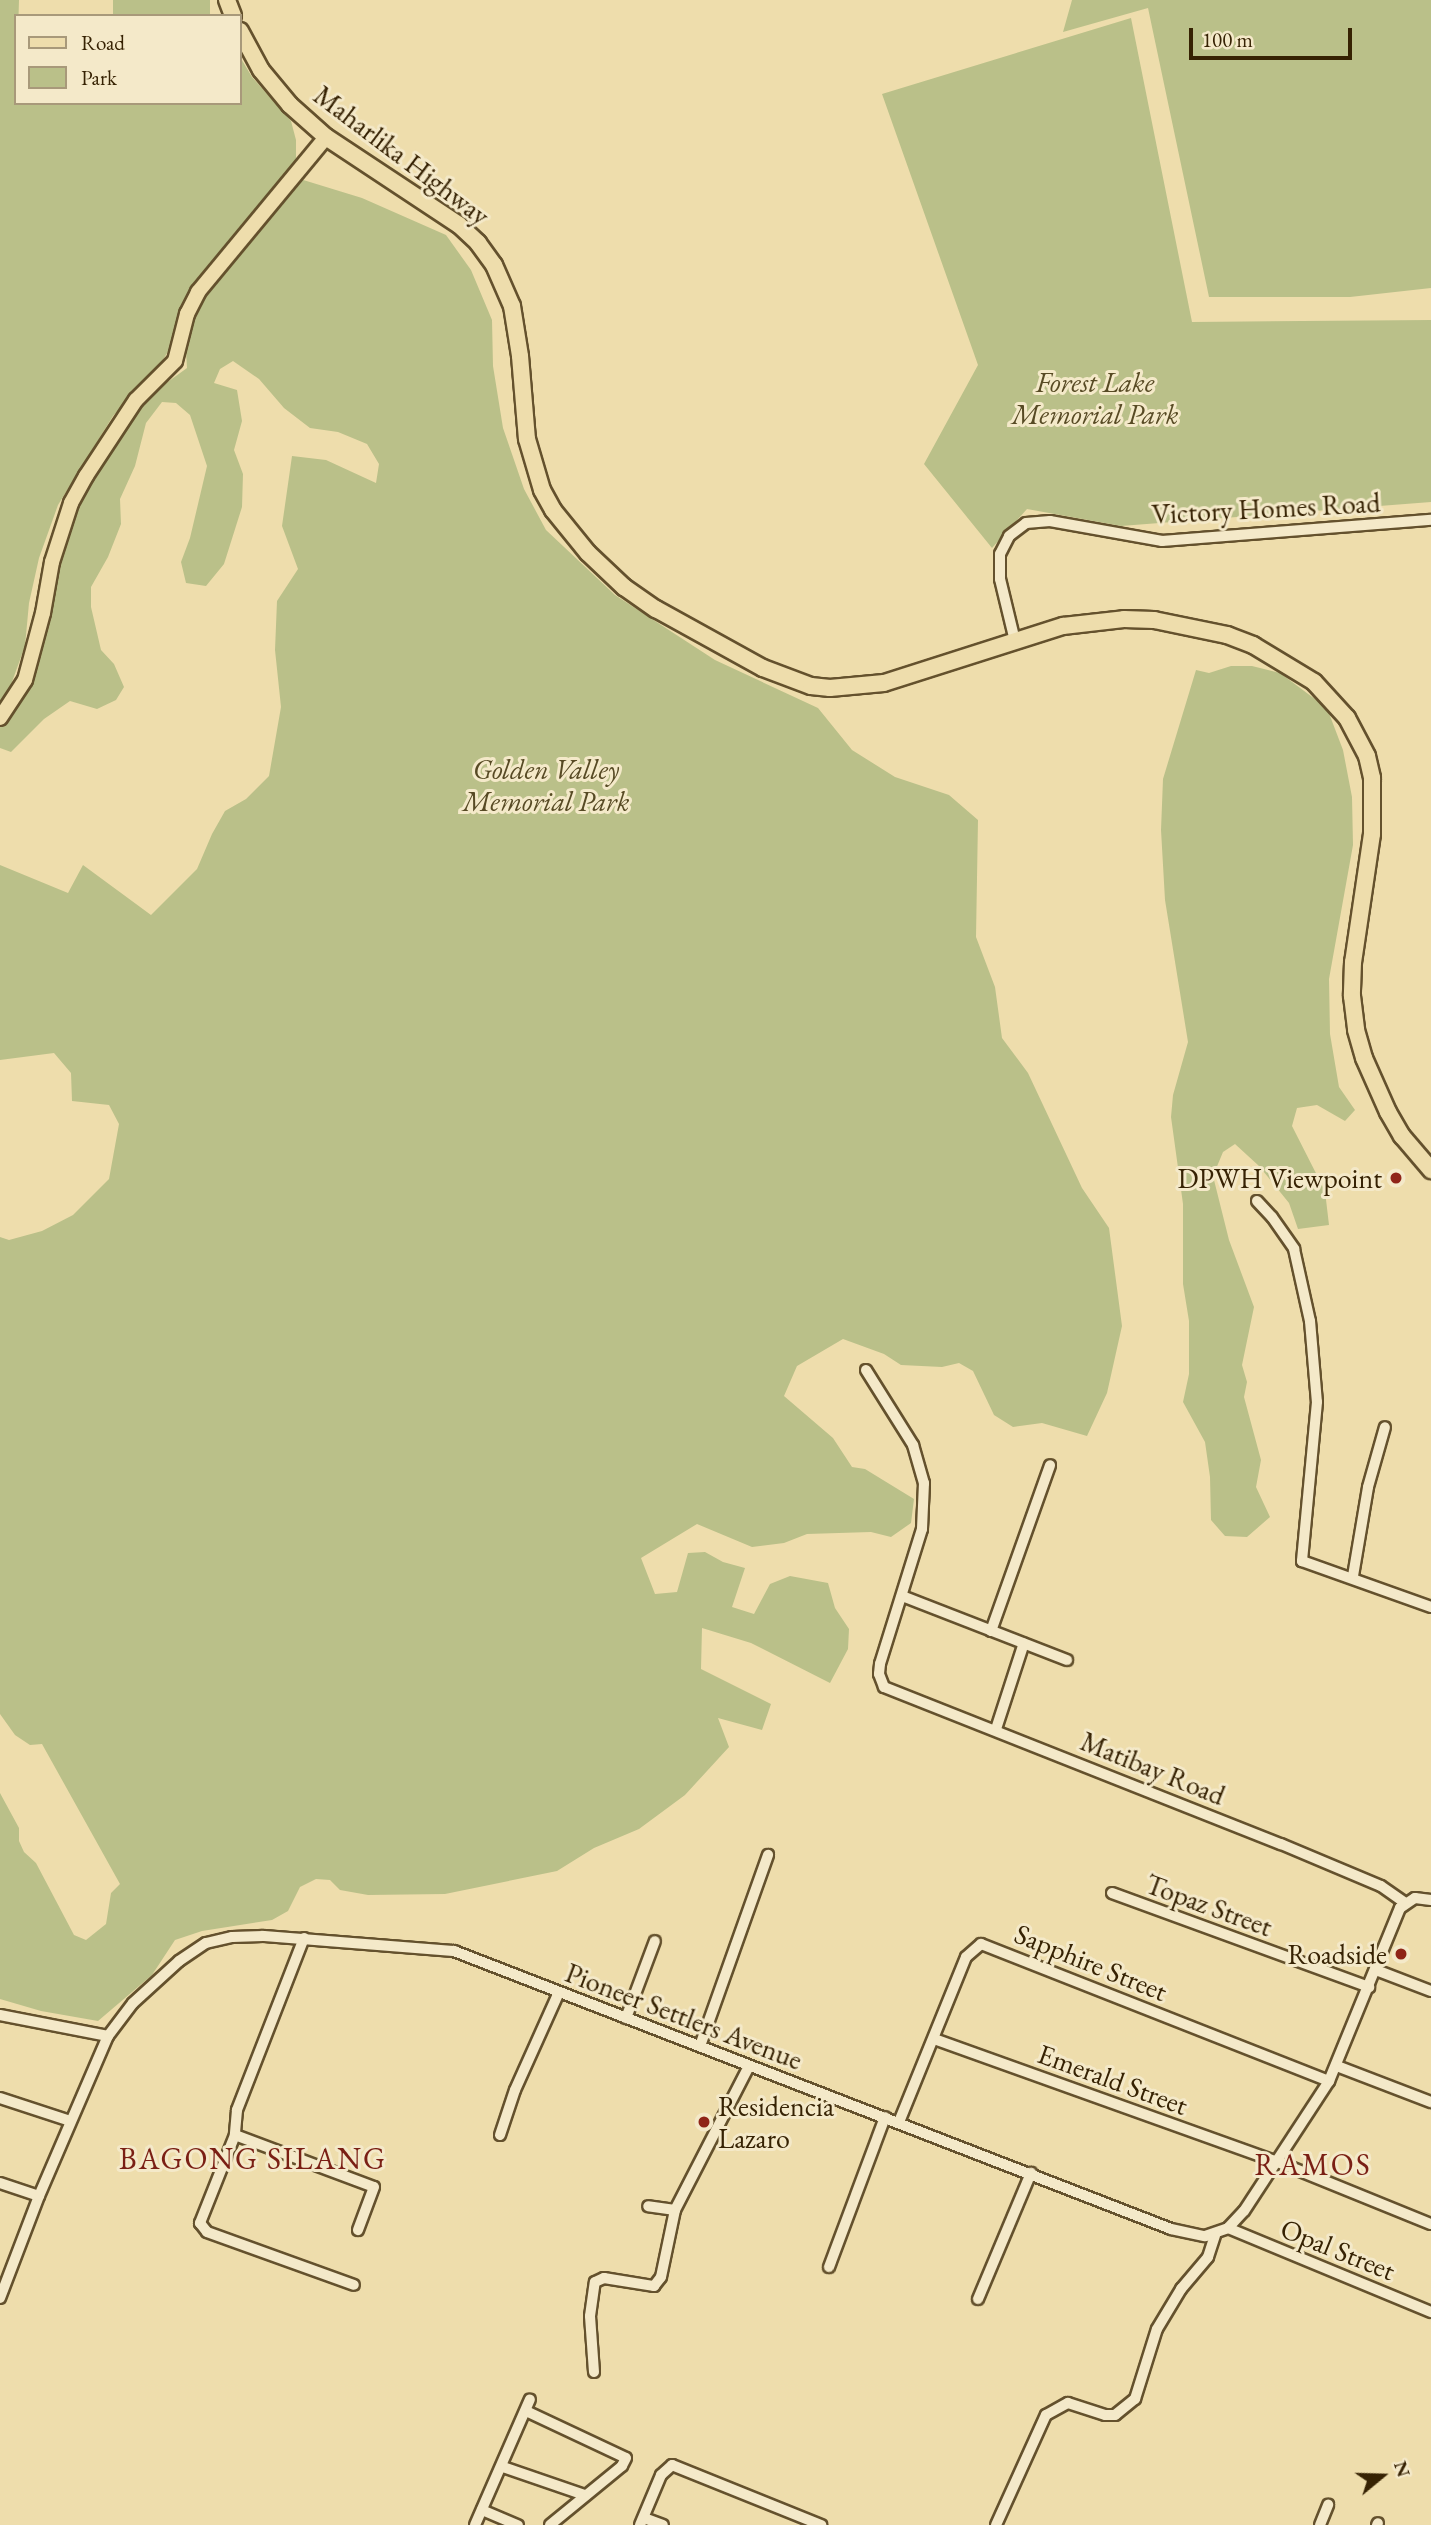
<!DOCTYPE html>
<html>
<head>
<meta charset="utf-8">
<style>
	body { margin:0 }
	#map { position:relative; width:1431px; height:2525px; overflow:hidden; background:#eeddac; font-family:"EB Garamond",serif }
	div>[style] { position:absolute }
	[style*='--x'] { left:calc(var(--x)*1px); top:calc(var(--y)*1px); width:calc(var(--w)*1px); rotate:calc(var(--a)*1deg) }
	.green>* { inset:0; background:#bac089; transform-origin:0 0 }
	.roads { filter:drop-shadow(2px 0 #64512d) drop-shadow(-2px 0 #64512d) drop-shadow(0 2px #64512d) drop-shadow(0 -2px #64512d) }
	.minor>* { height:10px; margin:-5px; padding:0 5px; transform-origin:5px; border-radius:5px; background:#f4e9c9 }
	.major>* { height:14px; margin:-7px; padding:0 7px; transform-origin:7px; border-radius:7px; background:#eeddac }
	.highway>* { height:16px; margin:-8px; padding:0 8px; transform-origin:8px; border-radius:8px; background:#eeddac }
	.dots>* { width:19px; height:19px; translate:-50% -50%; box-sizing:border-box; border:4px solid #f4e9c9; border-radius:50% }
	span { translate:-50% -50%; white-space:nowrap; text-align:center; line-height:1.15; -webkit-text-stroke:6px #f4e9c9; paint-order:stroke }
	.street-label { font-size:28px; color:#362203 }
	.park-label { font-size:28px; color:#574a24; font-style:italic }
	.poi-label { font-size:28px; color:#362203 }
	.right { translate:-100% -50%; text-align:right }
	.left { translate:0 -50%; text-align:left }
	.neighbourhood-label { font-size:30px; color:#7a1f14; letter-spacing:2px }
	.legend { position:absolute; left:14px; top:14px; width:228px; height:91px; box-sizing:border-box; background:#f4e9c9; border:2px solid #a8997a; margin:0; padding:9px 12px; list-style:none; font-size:21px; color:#362203 }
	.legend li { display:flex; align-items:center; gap:14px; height:35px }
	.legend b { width:35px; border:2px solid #a8997a }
	.north { position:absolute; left:1347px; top:2441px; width:70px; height:70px; -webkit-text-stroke:5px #f4e9c9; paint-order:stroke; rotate:71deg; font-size:19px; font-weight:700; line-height:28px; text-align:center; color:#362203 }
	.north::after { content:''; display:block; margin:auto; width:24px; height:32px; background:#362203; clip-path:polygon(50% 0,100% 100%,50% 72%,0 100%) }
	.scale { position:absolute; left:1189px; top:28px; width:163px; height:32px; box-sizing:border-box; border:4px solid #362203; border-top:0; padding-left:9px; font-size:21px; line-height:24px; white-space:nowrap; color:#362203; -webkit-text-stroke:5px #f4e9c9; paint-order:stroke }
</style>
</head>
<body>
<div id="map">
	<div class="green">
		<div style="clip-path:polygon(0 0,19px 0,16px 103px,240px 103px,240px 57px,252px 77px,291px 121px,296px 140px,296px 160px,287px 175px,362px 198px,446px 235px,471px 270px,492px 320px,493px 366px,503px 428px,524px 489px,546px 530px,615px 595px,715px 660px,818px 708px,852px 750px,895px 777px,949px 795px,978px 820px,976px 937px,995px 987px,1002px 1038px,1028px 1073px,1082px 1188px,1109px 1228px,1122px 1326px,1107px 1393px,1087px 1436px,1042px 1423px,1013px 1427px,994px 1415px,973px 1371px,959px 1363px,942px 1367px,901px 1365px,884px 1354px,843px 1339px,797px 1366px,784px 1396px,833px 1438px,852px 1467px,865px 1469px,914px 1499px,911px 1523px,891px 1537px,871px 1532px,807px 1534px,784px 1543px,752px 1547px,697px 1524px,641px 1558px,655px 1594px,677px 1592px,688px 1553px,705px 1552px,723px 1562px,745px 1568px,732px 1607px,754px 1614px,770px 1584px,790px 1576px,828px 1583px,835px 1608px,849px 1629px,848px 1649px,830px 1683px,751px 1643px,702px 1628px,701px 1669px,771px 1704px,762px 1730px,718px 1718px,729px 1747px,685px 1795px,639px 1829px,594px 1848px,557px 1871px,445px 1894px,368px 1895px,340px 1890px,330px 1880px,316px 1879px,300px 1887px,288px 1911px,272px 1920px,202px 1931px,175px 1940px,152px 1975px,98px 2021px,41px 2011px,0 1999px,0 1793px,19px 1828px,19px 1841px,24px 1852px,36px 1863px,74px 1935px,86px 1940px,106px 1924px,111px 1893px,120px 1884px,42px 1744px,30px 1745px,15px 1735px,0 1714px,0 1237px,9px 1240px,42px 1231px,73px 1215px,109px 1179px,119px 1124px,109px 1105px,72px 1101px,71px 1073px,54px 1053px,0 1060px,0 865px,68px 893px,83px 865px,151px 915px,197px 869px,212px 834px,225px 811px,246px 799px,269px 776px,281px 707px,275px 650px,277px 601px,298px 569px,282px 526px,292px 456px,326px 460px,376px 483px,379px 464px,367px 444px,338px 432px,310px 428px,284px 408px,259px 379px,233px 361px,220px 369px,214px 383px,237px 390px,242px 421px,234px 450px,243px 474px,242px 507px,224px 564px,206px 586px,186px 583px,181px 562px,190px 538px,207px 466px,190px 415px,176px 403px,162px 402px,146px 423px,135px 466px,120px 499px,121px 524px,108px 557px,91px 587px,91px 607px,101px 650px,114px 664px,124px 687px,116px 700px,97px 709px,70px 701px,44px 719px,11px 752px,0 748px,0 721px,22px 695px,44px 644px,62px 539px,76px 509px,147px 397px,187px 368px,186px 351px,172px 345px,161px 363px,113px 416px,58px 505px,39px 558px,29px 603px,25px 646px,0 715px)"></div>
		<div style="left:113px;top:0;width:97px;height:16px"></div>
		<div style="clip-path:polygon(1072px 0,1431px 0,1431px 288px,1350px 297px,1209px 297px,1148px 8px,1063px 32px)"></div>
		<div style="clip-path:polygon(1131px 18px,1192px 322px,1431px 320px,1431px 502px,1121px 526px,1027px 509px,992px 548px,924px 464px,978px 365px,882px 94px)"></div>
		<div style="clip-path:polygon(1231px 666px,1252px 666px,1280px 673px,1327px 708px,1343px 750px,1352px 797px,1353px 845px,1329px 979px,1330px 1034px,1339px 1087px,1355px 1110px,1345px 1121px,1317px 1105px,1297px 1108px,1292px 1126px,1325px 1191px,1329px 1225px,1298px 1229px,1289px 1203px,1259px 1166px,1235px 1144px,1223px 1152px,1213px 1176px,1229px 1240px,1254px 1307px,1242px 1365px,1247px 1382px,1244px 1397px,1261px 1460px,1256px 1487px,1270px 1517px,1247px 1537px,1225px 1536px,1211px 1520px,1210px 1477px,1205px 1442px,1183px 1402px,1189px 1374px,1189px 1321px,1183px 1284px,1183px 1204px,1171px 1117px,1173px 1095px,1188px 1042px,1165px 900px,1161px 830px,1163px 779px,1196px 670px,1209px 673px)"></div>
	</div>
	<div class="roads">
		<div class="minor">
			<div style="--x:1015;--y:641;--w:64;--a:-103.6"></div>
			<div style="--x:1000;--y:579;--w:25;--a:-90"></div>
			<div style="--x:1000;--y:554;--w:20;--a:-63"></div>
			<div style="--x:1009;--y:536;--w:21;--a:-37"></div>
			<div style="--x:1026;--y:523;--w:24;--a:-5"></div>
			<div style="--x:1050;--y:521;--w:114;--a:10.1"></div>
			<div style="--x:1162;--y:541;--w:270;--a:-4.5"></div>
			<div style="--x:1257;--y:1201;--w:22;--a:47"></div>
			<div style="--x:1272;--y:1217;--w:39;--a:55"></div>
			<div style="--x:1294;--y:1249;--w:74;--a:77.5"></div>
			<div style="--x:1310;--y:1321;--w:81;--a:85.1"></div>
			<div style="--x:1317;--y:1402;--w:160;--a:95.4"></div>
			<div style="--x:1302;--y:1561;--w:137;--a:19.6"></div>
			<div style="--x:866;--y:1370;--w:89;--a:57.9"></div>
			<div style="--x:913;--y:1445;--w:40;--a:74"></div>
			<div style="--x:924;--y:1483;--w:46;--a:92.5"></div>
			<div style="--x:922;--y:1529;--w:141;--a:107.3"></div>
			<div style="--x:880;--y:1664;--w:10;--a:96"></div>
			<div style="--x:879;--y:1674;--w:14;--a:69"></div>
			<div style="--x:884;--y:1687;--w:427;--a:21.6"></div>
			<div style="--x:1281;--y:1844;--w:108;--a:22.8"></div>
			<div style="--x:1381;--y:1886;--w:29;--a:35"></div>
			<div style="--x:1353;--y:1576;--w:90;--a:-80.4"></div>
			<div style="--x:1368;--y:1487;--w:62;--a:-74.2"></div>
			<div style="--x:902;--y:1596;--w:177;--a:21.2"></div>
			<div style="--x:991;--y:1631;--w:176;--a:-70.4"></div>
			<div style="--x:996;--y:1729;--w:90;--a:-72"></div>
			<div style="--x:1112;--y:1893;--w:274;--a:20.1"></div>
			<div style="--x:304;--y:1938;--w:185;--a:111.3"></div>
			<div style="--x:237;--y:2110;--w:25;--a:95"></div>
			<div style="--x:235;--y:2135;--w:95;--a:111.7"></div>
			<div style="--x:200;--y:2223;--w:11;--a:52"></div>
			<div style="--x:207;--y:2232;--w:156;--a:19.8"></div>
			<div style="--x:1376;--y:1970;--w:59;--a:20.9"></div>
			<div style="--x:0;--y:2015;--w:110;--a:11"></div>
			<div style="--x:626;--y:2018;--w:82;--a:-69.4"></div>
			<div style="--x:934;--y:2039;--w:365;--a:19.7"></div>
			<div style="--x:1278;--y:2162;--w:165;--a:22.1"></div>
			<div style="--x:700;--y:2046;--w:203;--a:-70.4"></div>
			<div style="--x:1337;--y:2066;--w:101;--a:21"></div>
			<div style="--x:0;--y:2098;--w:74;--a:18.2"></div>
			<div style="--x:899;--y:2122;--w:178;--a:-67.9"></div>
			<div style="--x:966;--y:1957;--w:20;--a:-41"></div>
			<div style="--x:981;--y:1944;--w:374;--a:21.5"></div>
			<div style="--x:235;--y:2135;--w:148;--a:20.5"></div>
			<div style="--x:374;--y:2187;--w:46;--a:110.4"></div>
			<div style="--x:500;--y:2135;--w:47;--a:-71.6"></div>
			<div style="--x:515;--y:2090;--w:107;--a:-65.8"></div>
			<div style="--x:0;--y:2183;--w:41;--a:18.4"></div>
			<div style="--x:675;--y:2210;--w:162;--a:-62.8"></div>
			<div style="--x:1228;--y:2228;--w:220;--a:22.5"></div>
			<div style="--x:829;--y:2267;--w:160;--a:-69.5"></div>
			<div style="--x:0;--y:2298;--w:109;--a:-69.1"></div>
			<div style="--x:39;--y:2196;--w:174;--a:-66.7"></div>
			<div style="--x:108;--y:2036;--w:41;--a:-52.9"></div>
			<div style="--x:133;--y:2003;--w:62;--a:-42.4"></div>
			<div style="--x:179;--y:1961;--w:32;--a:-34"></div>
			<div style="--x:206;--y:1943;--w:27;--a:-13"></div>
			<div style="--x:232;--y:1937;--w:31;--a:-2"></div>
			<div style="--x:263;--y:1936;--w:192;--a:4.5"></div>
			<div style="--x:454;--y:1951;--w:769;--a:21.19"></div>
			<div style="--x:1171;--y:2229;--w:35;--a:12"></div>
			<div style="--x:1205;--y:2236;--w:24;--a:-19"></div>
			<div style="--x:1228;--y:2228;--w:23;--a:-47"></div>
			<div style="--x:1244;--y:2211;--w:155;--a:-56.8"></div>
			<div style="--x:1329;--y:2081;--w:187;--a:-67.7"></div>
			<div style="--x:1400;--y:1908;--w:18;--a:-34"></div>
			<div style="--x:1415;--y:1898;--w:16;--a:7"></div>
			<div style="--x:978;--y:2299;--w:137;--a:-67.2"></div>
			<div style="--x:594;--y:2372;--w:56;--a:-94.1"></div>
			<div style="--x:590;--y:2316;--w:34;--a:-82"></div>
			<div style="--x:595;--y:2282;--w:10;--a:-24"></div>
			<div style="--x:604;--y:2278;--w:51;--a:9.1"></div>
			<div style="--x:654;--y:2286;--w:11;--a:-52"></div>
			<div style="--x:661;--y:2277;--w:68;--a:-78.2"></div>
			<div style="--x:675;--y:2210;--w:27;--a:-172"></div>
			<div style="--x:526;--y:2411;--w:110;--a:25.2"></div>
			<div style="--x:626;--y:2458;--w:9;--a:117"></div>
			<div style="--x:622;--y:2466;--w:93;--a:140.7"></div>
			<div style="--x:503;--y:2467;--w:87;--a:18.9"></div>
			<div style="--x:482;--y:2510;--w:39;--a:23"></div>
			<div style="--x:644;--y:2518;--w:20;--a:20"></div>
			<div style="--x:475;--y:2525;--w:137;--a:-66.4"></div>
			<div style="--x:640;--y:2525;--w:54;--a:-67.2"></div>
			<div style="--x:661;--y:2475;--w:15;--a:-42"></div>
			<div style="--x:672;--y:2465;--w:161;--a:21.9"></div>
			<div style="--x:996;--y:2525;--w:121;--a:-65.6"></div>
			<div style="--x:1046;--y:2415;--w:25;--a:-29"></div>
			<div style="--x:1068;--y:2403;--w:39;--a:18"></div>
			<div style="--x:1105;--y:2415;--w:10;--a:0"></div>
			<div style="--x:1115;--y:2415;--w:26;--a:-39"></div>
			<div style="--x:1135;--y:2399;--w:73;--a:-72.6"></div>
			<div style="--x:1157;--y:2329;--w:47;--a:-59"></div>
			<div style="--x:1181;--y:2289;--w:42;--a:-49.8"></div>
			<div style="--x:1208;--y:2257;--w:23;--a:-72"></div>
			<div style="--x:1320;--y:2525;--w:22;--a:-68"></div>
			<div style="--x:1377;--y:2525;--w:2;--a:-63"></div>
		</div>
		<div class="major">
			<div style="--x:0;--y:718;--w:45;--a:-56.7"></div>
			<div style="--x:25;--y:680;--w:69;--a:-75"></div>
			<div style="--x:43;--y:613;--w:52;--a:-80"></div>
			<div style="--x:52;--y:562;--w:62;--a:-72.1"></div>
			<div style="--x:71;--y:503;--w:31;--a:-61"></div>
			<div style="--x:86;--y:476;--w:91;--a:-56.7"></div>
			<div style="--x:136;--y:400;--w:55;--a:-45"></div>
			<div style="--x:175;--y:361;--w:49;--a:-75.7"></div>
			<div style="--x:187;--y:314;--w:25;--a:-63"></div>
			<div style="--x:198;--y:292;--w:201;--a:-50.4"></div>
		</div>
		<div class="highway">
			<div style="--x:227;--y:0;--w:17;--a:69"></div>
			<div style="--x:240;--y:31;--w:44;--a:61.7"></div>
			<div style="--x:261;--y:70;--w:45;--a:50.4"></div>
			<div style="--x:290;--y:105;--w:48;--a:41.6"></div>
			<div style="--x:326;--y:137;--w:159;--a:33.5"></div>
			<div style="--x:459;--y:225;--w:26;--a:43"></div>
			<div style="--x:478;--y:243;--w:27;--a:54"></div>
			<div style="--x:494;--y:265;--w:45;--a:66.3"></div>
			<div style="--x:512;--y:306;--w:51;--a:80.9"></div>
			<div style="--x:520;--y:356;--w:83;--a:85.2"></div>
			<div style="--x:527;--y:439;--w:53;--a:73.6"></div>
			<div style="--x:542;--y:490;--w:23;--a:61"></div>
			<div style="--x:553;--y:510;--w:55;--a:50.9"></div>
			<div style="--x:588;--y:553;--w:50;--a:43.4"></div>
			<div style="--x:624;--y:587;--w:39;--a:35"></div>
			<div style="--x:656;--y:609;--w:122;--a:28.9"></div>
			<div style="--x:763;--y:668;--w:51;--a:20.6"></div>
			<div style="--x:811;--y:686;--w:19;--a:6"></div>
			<div style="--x:830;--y:688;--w:54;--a:-5.3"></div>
			<div style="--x:884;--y:683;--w:188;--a:-17.7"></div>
			<div style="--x:1063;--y:626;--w:61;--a:-6.5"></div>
			<div style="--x:1124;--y:619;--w:30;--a:2"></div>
			<div style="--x:1154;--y:620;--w:75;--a:11.6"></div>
			<div style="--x:1227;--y:635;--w:28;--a:21"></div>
			<div style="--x:1253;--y:645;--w:71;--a:31.2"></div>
			<div style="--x:1314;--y:682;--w:49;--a:47.5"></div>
			<div style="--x:1347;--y:718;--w:43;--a:62.2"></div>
			<div style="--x:1367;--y:756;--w:23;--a:77"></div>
			<div style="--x:1372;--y:778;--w:56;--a:90"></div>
			<div style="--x:1372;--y:834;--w:129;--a:98.4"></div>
			<div style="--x:1353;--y:962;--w:34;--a:92"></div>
			<div style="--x:1352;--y:996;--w:34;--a:83"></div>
			<div style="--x:1356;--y:1030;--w:29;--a:74"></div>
			<div style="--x:1364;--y:1058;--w:59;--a:66"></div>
			<div style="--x:1388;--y:1112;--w:28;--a:60"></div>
			<div style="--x:1402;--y:1136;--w:45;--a:49.5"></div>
		</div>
	</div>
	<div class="dots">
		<div style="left:1396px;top:1178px;background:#8f2418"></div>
		<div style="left:1401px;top:1954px;background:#8f2418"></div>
		<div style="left:704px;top:2122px;background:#8f2418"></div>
	</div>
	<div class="street-label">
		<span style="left:402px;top:155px;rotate:37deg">Maharlika Highway</span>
		<span style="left:1266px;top:508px;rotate:-3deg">Victory Homes Road</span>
		<span style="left:1153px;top:1768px;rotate:22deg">Matibay Road</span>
		<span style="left:1209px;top:1905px;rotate:20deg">Topaz Street</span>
		<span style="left:1091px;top:1962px;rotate:22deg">Sapphire Street</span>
		<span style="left:684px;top:2016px;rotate:21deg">Pioneer Settlers Avenue</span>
		<span style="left:1113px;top:2079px;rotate:20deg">Emerald Street</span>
		<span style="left:1338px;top:2249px;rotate:22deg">Opal Street</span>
	</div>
	<div class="park-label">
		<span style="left:1095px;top:398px">Forest Lake<br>Memorial Park</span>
		<span style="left:546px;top:785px">Golden Valley<br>Memorial Park</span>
	</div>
	<div class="poi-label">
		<span class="right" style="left:1382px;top:1178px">DPWH Viewpoint</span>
		<span class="right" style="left:1387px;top:1954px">Roadside</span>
		<span class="left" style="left:718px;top:2122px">Residencia<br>Lazaro</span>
	</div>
	<div class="neighbourhood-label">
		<span style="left:253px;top:2159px">BAGONG SILANG</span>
		<span style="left:1313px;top:2165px">RAMOS</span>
	</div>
	<ul class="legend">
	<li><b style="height:9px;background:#eeddac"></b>Road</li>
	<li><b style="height:19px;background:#bac089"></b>Park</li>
	</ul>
	<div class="north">N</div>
	<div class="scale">100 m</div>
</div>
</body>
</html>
